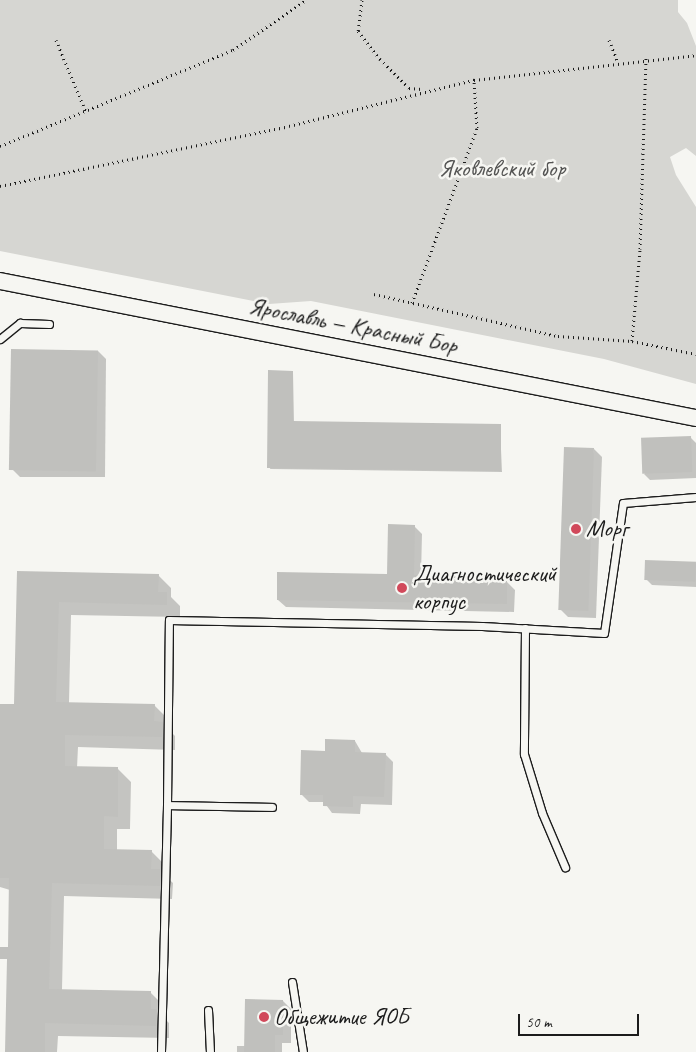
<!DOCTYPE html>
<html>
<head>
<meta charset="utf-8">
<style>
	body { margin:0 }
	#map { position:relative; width:696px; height:1052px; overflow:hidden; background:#f6f6f2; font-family:Caveat,sans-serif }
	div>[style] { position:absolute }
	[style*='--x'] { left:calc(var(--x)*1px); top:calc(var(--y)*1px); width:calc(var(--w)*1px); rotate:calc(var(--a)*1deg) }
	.green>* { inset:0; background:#d6d6d2 }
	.shadow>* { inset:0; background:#0003 }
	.building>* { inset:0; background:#c0c0bd; transform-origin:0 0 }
	.path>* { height:3px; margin-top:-1.5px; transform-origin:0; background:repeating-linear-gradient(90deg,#1c1c1c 0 1px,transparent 0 5px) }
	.roads { filter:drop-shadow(1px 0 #1c1c1c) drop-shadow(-1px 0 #1c1c1c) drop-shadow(0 1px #1c1c1c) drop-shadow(0 -1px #1c1c1c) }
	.service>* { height:7px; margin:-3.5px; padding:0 3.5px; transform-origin:3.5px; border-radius:3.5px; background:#f6f6f2 }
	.tertiary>* { height:16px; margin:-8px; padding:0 8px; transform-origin:8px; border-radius:8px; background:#f6f6f2 }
	.dots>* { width:14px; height:14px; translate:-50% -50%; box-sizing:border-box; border:2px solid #f6f6f2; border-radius:50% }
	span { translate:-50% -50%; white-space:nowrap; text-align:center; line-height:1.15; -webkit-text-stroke:5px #f6f6f2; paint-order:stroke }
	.park-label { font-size:24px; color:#545453 }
	.street-label { font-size:24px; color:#1c1c1c }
	.poi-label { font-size:24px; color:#1c1c1c }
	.left { translate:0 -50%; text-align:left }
	.scale { position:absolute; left:518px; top:1014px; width:121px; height:22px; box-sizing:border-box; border:2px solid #1c1c1c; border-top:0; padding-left:6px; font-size:15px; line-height:18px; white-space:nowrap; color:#1c1c1c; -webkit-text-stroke:4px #f6f6f2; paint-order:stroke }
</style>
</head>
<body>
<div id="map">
	<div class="green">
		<div style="clip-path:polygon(0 0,678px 0,678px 12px,687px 23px,696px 46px,696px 156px,686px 148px,670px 157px,676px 175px,696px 207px,696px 384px,604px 359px,311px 301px,269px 304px,0 251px)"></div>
	</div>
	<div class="shadow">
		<div style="clip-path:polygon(98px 351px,106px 359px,105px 477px,20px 477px,12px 469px)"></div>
		<div style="clip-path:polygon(293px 372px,294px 422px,500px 426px,502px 472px,270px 469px)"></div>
		<div style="clip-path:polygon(690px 437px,696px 443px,696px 478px,650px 480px,644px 474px)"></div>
		<div style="clip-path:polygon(594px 449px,602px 457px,596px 618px,568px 617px,560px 609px)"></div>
		<div style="clip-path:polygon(414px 526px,422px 534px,421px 576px,507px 582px,515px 590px,514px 612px,286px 607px,278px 600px,388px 576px)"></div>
		<div style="clip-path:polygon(696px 563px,696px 587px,652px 585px,646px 579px)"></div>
		<div style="clip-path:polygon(18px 572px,158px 575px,171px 588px,171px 597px,180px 606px,180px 617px,71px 615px,69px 703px,154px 705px,167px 718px,167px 728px,175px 736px,175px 750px,78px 747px,77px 768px,118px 769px,131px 782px,130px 829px,117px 829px,117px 850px,151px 851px,164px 864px,164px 875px,173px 883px,172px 899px,64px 896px,62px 990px,150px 992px,163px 1005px,163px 1017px,169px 1023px,169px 1038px,58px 1036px,57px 1052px,7px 1052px,10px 890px,0 887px,0 705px,15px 706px)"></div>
		<div style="clip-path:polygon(355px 741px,362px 753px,385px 754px,393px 762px,392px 805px,361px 804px,360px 814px,332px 813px,324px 802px,309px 802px,301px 794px,326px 752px)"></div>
		<div style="clip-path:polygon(283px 1001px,291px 1009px,291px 1043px,282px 1043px,282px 1052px,237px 1052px,237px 1046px,245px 1046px)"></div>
	</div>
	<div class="building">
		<div style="left:11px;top:349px;width:87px;height:121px;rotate:1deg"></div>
		<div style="clip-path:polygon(268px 370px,293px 371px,293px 421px,501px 424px,501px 471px,267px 468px)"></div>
		<div style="left:691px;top:436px;width:36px;height:50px;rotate:88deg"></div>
		<div style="left:564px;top:447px;width:30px;height:163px;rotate:2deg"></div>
		<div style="clip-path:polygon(388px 524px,415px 525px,414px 575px,469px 576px,469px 579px,507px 581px,507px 604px,277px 600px,277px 572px,387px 574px)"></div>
		<div style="left:645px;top:560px;width:51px;height:20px;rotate:2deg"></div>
		<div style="clip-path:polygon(17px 571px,159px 574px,158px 592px,167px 592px,167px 605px,59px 602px,56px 702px,155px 704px,154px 721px,163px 722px,162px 737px,65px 735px,65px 766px,118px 767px,118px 817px,104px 816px,104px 849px,152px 850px,151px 869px,160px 869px,160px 886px,52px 883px,49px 989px,151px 991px,151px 1009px,157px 1009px,156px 1026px,45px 1023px,45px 1052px,5px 1052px,7px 959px,0 959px,0 947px,8px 947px,9px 878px,0 878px,0 704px,14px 704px)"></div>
		<div style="clip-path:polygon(325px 739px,355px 740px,355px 752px,386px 753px,384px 797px,353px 796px,353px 807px,323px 806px,323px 795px,300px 795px,301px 750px,325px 751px)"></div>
		<div style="clip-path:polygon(245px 999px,283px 1000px,283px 1035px,275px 1035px,275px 1052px,244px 1052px)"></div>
	</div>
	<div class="path">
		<div style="--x:362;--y:0;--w:31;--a:97"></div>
		<div style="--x:358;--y:31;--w:36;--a:52"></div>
		<div style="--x:380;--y:59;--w:41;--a:45"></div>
		<div style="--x:409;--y:88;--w:13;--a:4"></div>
		<div style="--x:56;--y:40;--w:78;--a:67.4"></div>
		<div style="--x:609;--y:40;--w:24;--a:68"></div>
		<div style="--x:0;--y:146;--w:252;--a:-22.4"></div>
		<div style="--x:233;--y:50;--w:88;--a:-34.4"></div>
		<div style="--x:0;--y:186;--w:295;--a:-11.7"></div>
		<div style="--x:289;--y:126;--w:191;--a:-14"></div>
		<div style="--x:474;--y:80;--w:223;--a:-6.4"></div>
		<div style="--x:374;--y:294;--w:189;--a:12.9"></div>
		<div style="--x:558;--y:336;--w:74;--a:3.9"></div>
		<div style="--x:632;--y:341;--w:65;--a:11.5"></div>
		<div style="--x:412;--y:303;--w:187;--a:-69.6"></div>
		<div style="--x:477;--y:128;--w:48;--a:-93.6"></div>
		<div style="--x:632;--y:341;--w:92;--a:-85"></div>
		<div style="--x:640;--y:249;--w:191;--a:-88.2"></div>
	</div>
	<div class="roads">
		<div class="service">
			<div style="--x:0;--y:339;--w:26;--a:-39"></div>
			<div style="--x:20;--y:323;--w:29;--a:2"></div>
			<div style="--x:525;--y:628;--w:126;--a:90.5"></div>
			<div style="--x:524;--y:754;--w:62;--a:73"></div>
			<div style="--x:542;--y:813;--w:59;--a:66.9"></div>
			<div style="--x:167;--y:805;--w:185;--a:-89.4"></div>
			<div style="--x:169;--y:620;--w:313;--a:1.1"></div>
			<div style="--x:482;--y:626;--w:122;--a:3.3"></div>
			<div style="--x:604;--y:633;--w:131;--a:-81.7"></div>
			<div style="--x:623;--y:503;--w:73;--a:-4.7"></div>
			<div style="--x:292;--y:982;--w:71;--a:81.1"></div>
			<div style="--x:208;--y:1010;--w:42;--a:87.3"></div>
			<div style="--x:161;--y:1052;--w:247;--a:-88.6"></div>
			<div style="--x:167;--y:805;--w:105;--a:1.1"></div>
		</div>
		<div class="tertiary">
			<div style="--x:0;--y:281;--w:709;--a:11.14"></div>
		</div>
	</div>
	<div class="dots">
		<div style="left:576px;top:529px;background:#d1495b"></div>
		<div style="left:402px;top:588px;background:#d1495b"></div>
		<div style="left:264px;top:1017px;background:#d1495b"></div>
	</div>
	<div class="park-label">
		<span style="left:502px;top:169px">Яковлевский бор</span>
	</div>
	<div class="street-label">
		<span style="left:353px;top:326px;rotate:11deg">Ярославль — Красный Бор</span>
	</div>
	<div class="poi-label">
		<span class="left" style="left:586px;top:529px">Морг</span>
		<span class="left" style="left:413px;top:588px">Диагностический<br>корпус</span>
		<span class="left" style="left:274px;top:1017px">Общежитие ЯОБ</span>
	</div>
	<div class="scale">50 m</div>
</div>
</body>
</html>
